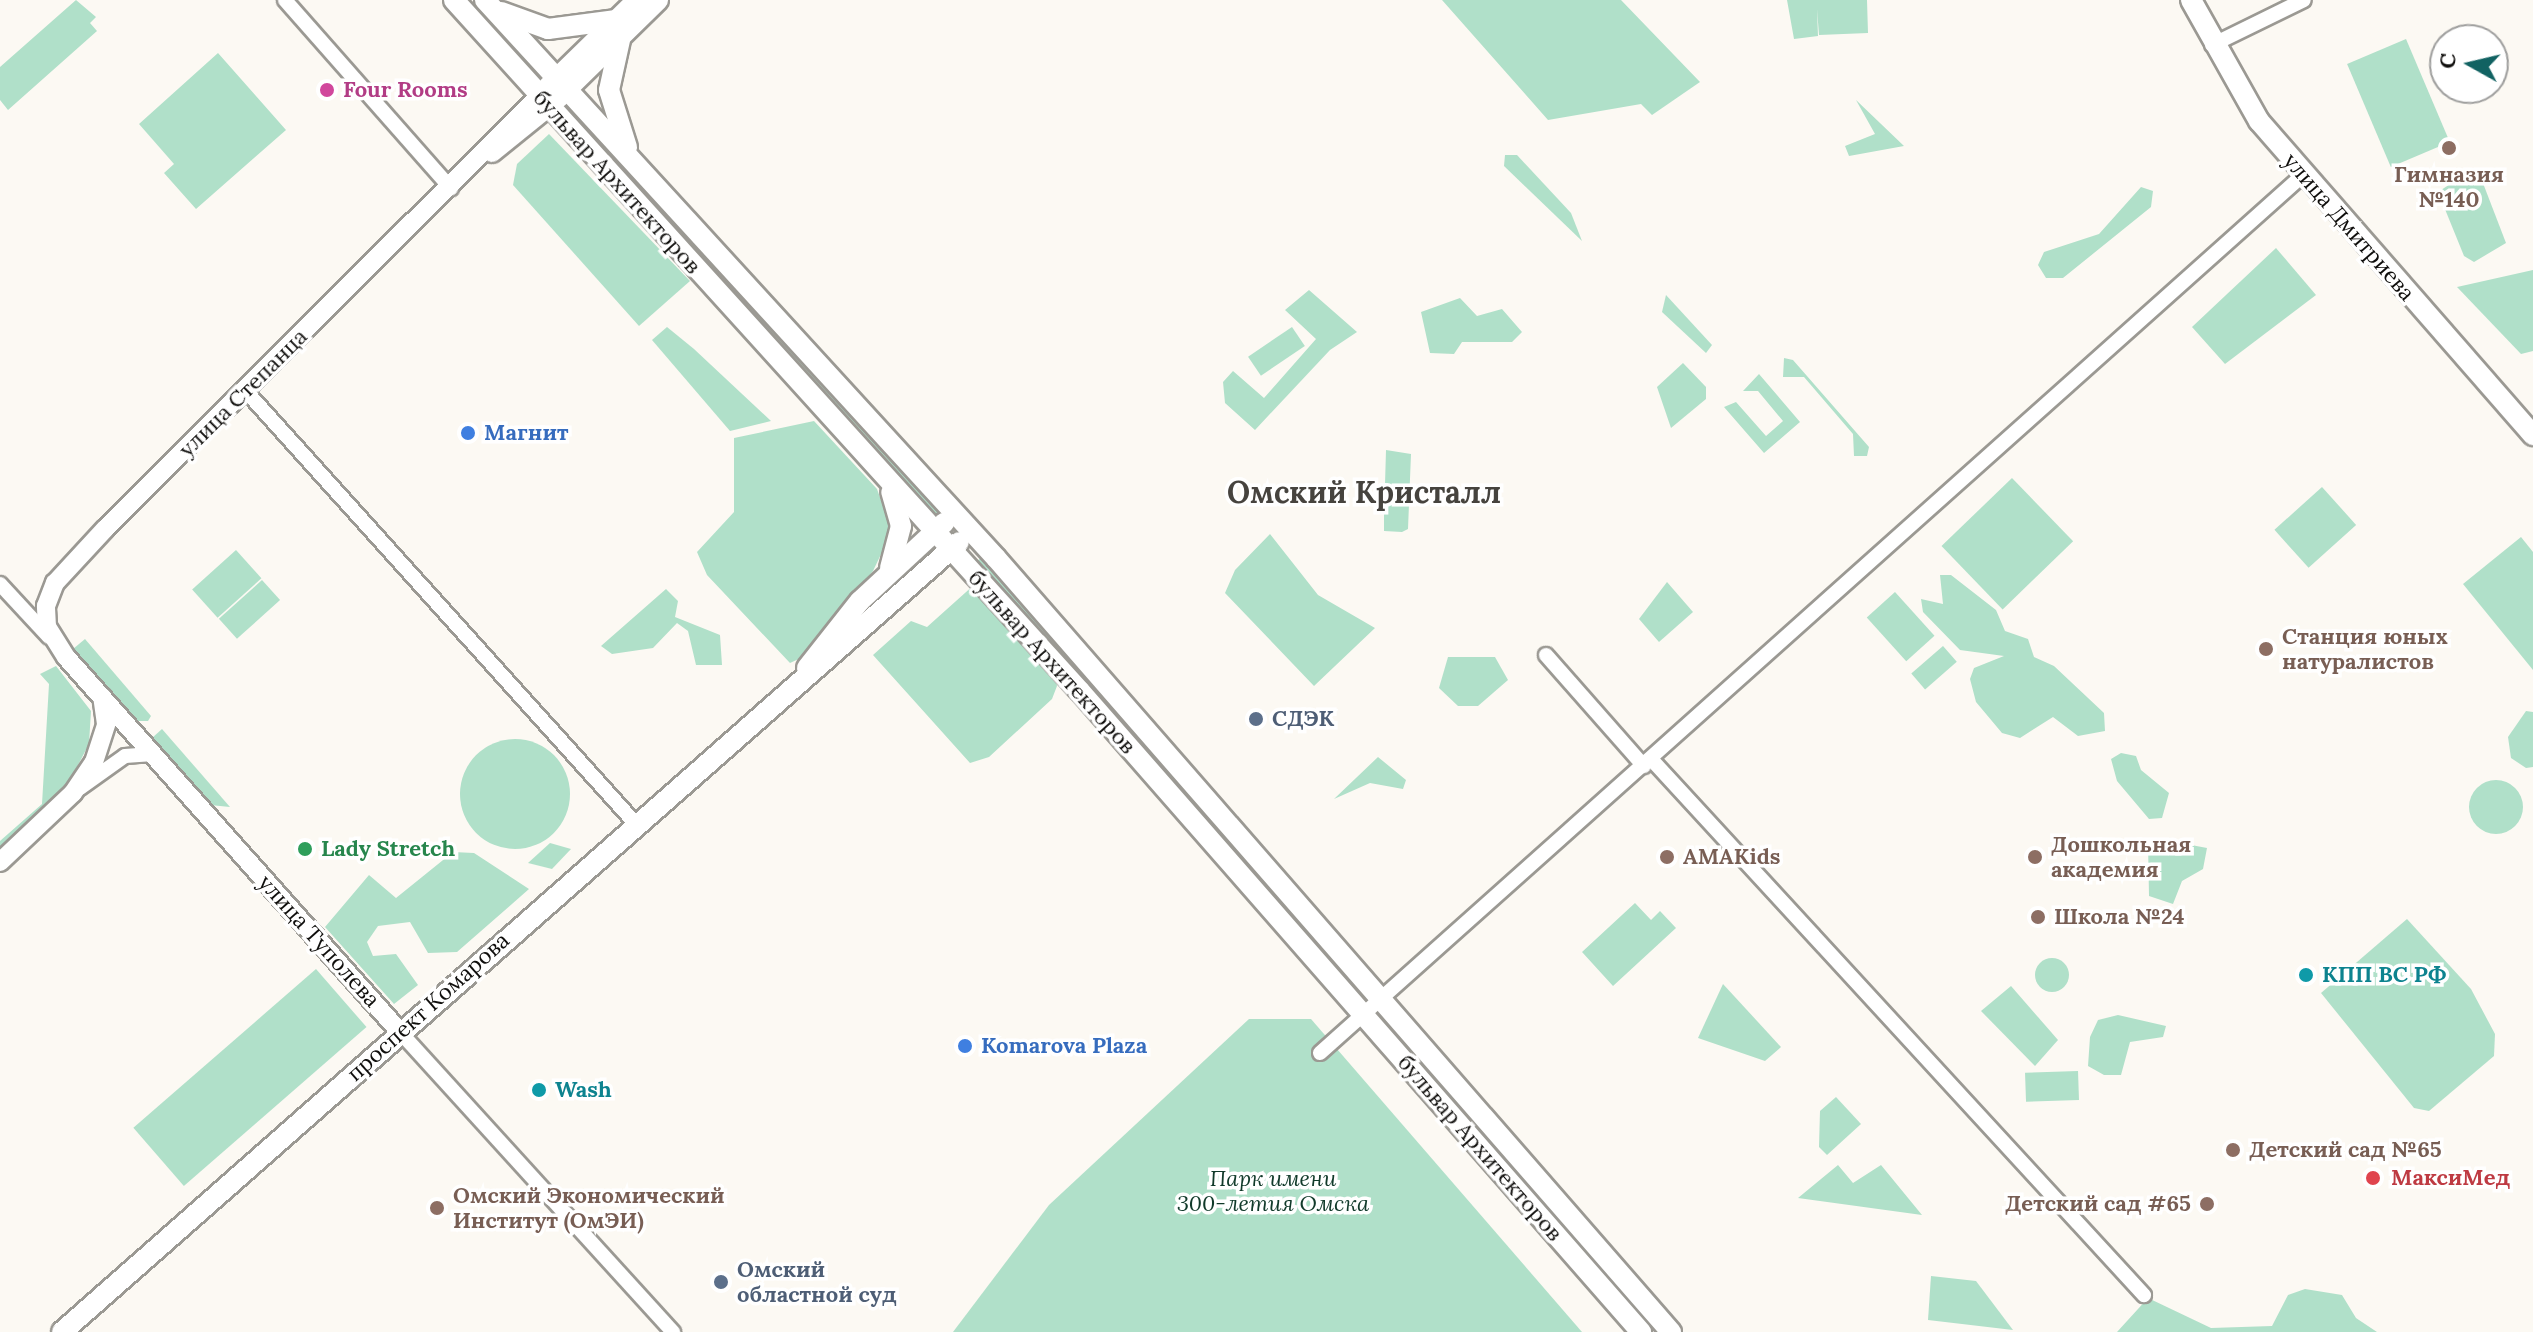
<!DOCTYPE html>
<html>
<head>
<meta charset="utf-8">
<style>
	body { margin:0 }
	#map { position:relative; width:2533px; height:1332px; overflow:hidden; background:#fcf9f3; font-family:Lora,serif }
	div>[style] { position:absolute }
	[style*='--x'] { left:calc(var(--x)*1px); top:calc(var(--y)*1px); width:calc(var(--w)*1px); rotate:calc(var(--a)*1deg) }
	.green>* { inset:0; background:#b0e0c9; transform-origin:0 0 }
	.round { border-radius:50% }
	.roads { filter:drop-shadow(2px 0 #9b9993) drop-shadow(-2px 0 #9b9993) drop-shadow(0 2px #9b9993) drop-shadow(0 -2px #9b9993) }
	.minor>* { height:14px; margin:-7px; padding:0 7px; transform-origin:7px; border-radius:7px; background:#fff }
	.tertiary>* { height:18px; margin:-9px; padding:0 9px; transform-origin:9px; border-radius:9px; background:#fff }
	.secondary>* { height:20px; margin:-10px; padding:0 10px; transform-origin:10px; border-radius:10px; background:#fff }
	.dots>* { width:22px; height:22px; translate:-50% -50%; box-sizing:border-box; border:4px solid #fff; border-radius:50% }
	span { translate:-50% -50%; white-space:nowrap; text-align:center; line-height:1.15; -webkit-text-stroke:7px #fff; paint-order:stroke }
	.hotel-label { font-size:22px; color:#b23c85; font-weight:700 }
	.left { translate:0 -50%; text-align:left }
	.education-label { font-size:22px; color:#785e54; font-weight:700 }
	.right { translate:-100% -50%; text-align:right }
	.street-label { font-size:22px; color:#0f0e0c }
	.shop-label { font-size:22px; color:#366cbe; font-weight:700 }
	.service-label { font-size:22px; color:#4e5e75; font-weight:700 }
	.leisure-label { font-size:22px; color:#27864d; font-weight:700 }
	.culture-label { font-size:22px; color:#0d838f; font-weight:700 }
	.park-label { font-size:22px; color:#113a2a; font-style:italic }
	.health-label { font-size:22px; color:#be3a42; font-weight:700 }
	.district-label { font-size:30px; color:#46433e; font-weight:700 }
	.north { position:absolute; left:2429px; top:24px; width:80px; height:80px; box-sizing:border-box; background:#fff; border:2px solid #9f9f9e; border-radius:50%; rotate:278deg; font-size:22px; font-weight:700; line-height:32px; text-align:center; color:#0f0e0c }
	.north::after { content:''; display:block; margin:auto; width:28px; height:36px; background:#116262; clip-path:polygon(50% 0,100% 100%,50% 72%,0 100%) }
</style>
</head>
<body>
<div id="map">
	<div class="green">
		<div style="clip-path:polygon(76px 0,96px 17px,90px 23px,97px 31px,8px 110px,0 100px,0 67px)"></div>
		<div style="clip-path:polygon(1442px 0,1621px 0,1700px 82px,1652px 115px,1641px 104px,1548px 120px)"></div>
		<div style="clip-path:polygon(1787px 0,1867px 0,1868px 33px,1819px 35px,1817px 9px,1818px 36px,1794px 39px)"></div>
		<div style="left:2406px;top:39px;width:112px;height:64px;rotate:67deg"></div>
		<div style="clip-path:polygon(218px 53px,286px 130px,196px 209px,164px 173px,174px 164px,139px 124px)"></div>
		<div style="clip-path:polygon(1856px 100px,1904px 146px,1849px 156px,1845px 146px,1875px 134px)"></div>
		<div style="clip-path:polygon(574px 115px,942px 514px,939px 517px)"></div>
		<div style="clip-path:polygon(549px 134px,690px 281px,639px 326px,513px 185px,517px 164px)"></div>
		<div style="clip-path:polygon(1505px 155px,1517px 155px,1571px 213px,1582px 241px,1504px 166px)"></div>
		<div style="clip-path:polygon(2467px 173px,2481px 178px,2506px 243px,2474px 262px,2464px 256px,2438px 192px)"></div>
		<div style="clip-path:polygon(2141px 187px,2153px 191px,2151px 207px,2063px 278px,2046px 278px,2038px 265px,2044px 252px,2099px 234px)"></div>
		<div style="clip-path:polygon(2276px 248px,2316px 295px,2225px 364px,2192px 327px)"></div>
		<div style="clip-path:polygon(2533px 270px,2533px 351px,2521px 354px,2457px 287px)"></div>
		<div style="clip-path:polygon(1309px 290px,1357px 332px,1330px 350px,1255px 430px,1225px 403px,1223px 382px,1233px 371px,1264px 398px,1316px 339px,1285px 310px)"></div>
		<div style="clip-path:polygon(1666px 295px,1712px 345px,1706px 353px,1662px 312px)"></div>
		<div style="clip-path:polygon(1460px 298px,1477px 316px,1502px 309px,1522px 332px,1512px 342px,1462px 342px,1454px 354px,1430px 353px,1421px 312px)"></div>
		<div style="clip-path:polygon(667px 327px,694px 349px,771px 421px,730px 431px,652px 340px)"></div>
		<div style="left:1292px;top:327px;width:23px;height:53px;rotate:56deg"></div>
		<div style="clip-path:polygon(1784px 358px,1793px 360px,1869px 447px,1867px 456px,1854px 456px,1853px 434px,1804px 377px,1783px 377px)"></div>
		<div style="clip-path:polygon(1683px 363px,1706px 387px,1706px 399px,1671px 428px,1657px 387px)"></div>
		<div style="clip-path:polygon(1759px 374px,1800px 422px,1764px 453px,1724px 407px,1736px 402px,1766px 436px,1783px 421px,1758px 391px,1743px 391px)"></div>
		<div style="clip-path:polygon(814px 421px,877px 489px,892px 531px,873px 571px,805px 656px,790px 663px,707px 575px,697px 552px,734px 512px,734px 438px)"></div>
		<div style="clip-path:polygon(1386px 450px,1411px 454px,1408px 529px,1402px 532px,1384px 531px,1384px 502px,1407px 496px,1385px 484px)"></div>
		<div style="left:2012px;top:478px;width:88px;height:98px;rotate:46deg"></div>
		<div style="left:2322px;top:487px;width:51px;height:64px;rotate:48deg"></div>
		<div style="clip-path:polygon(1270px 534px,1318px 595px,1375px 628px,1314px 686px,1225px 593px,1235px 570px)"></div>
		<div style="clip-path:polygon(2521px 537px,2533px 552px,2533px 670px,2463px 584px)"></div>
		<div style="left:236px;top:550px;width:38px;height:59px;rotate:48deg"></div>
		<div style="clip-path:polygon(982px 557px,1247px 858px,1242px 862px,976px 562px)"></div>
		<div style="clip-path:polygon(1940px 575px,1951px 575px,1996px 610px,2005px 631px,2028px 639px,2034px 657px,2054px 666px,2104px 713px,2105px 731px,2078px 736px,2053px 717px,2020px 738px,2002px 733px,1976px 702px,1970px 679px,1974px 668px,2004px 656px,1960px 650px,1923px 612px,1921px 599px,1943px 604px)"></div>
		<div style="left:262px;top:580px;width:27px;height:58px;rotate:48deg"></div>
		<div style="clip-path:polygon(1667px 582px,1693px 612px,1659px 642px,1639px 619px)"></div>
		<div style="clip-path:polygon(975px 584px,1055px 674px,1057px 686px,1052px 699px,989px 757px,970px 763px,873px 655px,911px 621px,927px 627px)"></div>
		<div style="clip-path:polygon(666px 589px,678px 601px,675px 617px,720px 635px,722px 665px,696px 665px,688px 631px,677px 623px,653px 648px,612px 654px,601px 646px)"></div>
		<div style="left:1895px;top:592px;width:59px;height:38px;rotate:48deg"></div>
		<div style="clip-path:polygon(85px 639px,151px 716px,148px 721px,138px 721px,73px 649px)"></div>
		<div style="left:1943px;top:646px;width:21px;height:42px;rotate:49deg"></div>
		<div style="clip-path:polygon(1448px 657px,1495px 657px,1508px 680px,1478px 706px,1458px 706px,1439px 688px)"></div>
		<div style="clip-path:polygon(56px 666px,91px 711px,89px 744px,67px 786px,0 851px,0 841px,42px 804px,49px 684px,40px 674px)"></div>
		<div style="clip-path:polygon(2526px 711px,2533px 712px,2533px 767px,2526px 768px,2511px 758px,2508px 737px)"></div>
		<div style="clip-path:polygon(162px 729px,230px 807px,210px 805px,152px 738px)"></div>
		<div class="round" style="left:460px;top:739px;width:110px;height:110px"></div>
		<div style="clip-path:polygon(2121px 753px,2136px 756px,2141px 770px,2169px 793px,2162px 818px,2149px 819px,2117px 781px,2111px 759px)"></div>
		<div style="clip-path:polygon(1378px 757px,1406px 780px,1403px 789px,1370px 783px,1334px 799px)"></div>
		<div class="round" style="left:2469px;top:780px;width:54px;height:54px"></div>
		<div style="clip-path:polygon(550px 843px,571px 849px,552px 869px,528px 863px)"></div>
		<div style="clip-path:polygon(2148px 843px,2168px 854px,2186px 844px,2207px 848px,2203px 869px,2182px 881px,2173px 904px,2149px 896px)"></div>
		<div style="clip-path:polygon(453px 852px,474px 853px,529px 889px,457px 952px,428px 953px,410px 922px,378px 926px,367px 942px,373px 956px,396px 954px,418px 985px,394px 1004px,325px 927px,369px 875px,396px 898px)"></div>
		<div style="clip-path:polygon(1635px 903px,1651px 920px,1660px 911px,1676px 928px,1613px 986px,1582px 952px)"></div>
		<div style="clip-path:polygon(2407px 919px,2471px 989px,2495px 1034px,2494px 1056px,2429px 1111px,2414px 1108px,2321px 993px)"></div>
		<div class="round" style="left:2035px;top:958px;width:34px;height:34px"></div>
		<div style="left:316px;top:969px;width:77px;height:242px;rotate:49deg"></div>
		<div style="clip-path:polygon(1723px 984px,1781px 1047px,1765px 1061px,1698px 1038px)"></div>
		<div style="clip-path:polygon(2011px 986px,2058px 1040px,2035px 1066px,1981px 1011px)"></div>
		<div style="clip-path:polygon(2118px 1015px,2166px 1026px,2163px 1037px,2130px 1042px,2121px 1075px,2104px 1075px,2088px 1066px,2090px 1037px,2098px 1020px)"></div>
		<div style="clip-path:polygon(1249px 1019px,1311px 1019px,1582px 1332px,953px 1332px,1049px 1205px)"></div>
		<div style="left:2078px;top:1071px;width:29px;height:53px;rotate:88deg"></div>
		<div style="clip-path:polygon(1836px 1097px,1861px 1124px,1827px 1155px,1819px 1147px,1820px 1111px)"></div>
		<div style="clip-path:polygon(1838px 1165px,1853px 1183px,1881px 1165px,1922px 1215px,1798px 1198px)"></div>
		<div style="clip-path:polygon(1931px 1276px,1976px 1281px,2013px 1330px,1928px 1320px)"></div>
		<div style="clip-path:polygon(2305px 1289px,2342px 1295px,2356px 1318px,2377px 1332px,2117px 1332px,2148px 1298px,2211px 1328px,2272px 1326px,2288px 1295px)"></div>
	</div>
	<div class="roads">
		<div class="minor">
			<div style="--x:285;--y:0;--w:251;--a:48.6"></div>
			<div style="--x:2212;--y:45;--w:102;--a:-26.1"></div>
			<div style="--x:245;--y:390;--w:583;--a:47.99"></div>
			<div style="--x:0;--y:584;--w:72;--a:47.2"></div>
			<div style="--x:1546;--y:655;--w:148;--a:48.6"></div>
			<div style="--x:1652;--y:760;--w:727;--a:47.4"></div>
			<div style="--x:80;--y:788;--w:55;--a:-35.4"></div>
			<div style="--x:125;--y:756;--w:28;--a:-4"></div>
			<div style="--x:400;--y:1032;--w:406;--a:47.7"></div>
			<div style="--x:1320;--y:1053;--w:1318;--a:-41.77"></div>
		</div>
		<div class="tertiary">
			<div style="--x:492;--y:153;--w:73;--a:-38.9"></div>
			<div style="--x:0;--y:862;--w:100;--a:-43.4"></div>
			<div style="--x:73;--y:793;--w:37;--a:-56"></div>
			<div style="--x:94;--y:762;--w:40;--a:-72"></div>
			<div style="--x:106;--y:724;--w:27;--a:-98"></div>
			<div style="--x:400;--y:1032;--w:502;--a:-131.69"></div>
			<div style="--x:66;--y:657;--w:36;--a:-122"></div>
			<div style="--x:47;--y:627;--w:21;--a:-93"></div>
			<div style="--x:46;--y:606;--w:25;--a:-69"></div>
			<div style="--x:55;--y:583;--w:74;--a:-47.2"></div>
			<div style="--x:105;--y:529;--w:613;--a:-44.93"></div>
		</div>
		<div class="secondary">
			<div style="--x:454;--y:0;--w:932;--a:47.83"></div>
			<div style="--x:1080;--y:691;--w:852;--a:48.81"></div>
			<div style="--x:485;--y:0;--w:757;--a:47.52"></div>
			<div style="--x:996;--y:558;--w:1027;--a:48.91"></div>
			<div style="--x:2191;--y:0;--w:139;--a:60.7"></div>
			<div style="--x:2259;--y:121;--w:417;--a:48.9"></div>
			<div style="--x:501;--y:12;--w:50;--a:19.9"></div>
			<div style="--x:548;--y:29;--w:69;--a:-7.5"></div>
			<div style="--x:620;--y:40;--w:51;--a:102.4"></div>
			<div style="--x:609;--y:90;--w:60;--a:72.5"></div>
			<div style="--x:548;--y:87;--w:124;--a:-44.3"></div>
			<div style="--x:558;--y:98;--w:140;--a:-44.4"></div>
			<div style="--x:890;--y:568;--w:43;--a:-75.3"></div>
			<div style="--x:901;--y:526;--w:35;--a:-106"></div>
			<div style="--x:807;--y:668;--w:85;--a:-51.7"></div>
			<div style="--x:860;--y:601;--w:115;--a:-42.9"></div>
			<div style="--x:62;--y:1332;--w:1195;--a:-41.37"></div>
		</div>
	</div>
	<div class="dots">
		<div style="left:327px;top:90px;background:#d1479c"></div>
		<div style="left:2449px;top:148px;background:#8d6e63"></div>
		<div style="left:468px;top:433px;background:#3f7fe0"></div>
		<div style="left:2266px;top:649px;background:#8d6e63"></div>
		<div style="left:1256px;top:719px;background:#5c6f8a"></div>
		<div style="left:305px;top:849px;background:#2e9e5b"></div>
		<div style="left:1667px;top:857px;background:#8d6e63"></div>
		<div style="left:2035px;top:857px;background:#8d6e63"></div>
		<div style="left:2038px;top:917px;background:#8d6e63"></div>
		<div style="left:2306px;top:975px;background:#0f9aa8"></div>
		<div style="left:965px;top:1046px;background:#3f7fe0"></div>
		<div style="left:539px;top:1090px;background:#0f9aa8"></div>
		<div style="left:2233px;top:1150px;background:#8d6e63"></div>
		<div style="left:2373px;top:1178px;background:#e0444e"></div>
		<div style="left:2207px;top:1204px;background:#8d6e63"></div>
		<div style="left:437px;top:1208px;background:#8d6e63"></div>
		<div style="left:721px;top:1282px;background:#5c6f8a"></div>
	</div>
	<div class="hotel-label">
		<span class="left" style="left:343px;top:90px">Four Rooms</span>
	</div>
	<div class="education-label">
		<span style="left:2449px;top:187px">Гимназия<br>№140</span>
		<span class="left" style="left:2282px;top:649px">Станция юных<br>натуралистов</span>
		<span class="left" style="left:2051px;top:857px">Дошкольная<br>академия</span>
		<span class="left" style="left:1683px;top:857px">AMAKids</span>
		<span class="left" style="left:2054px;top:917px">Школа №24</span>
		<span class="left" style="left:2249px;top:1150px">Детский сад №65</span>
		<span class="left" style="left:453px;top:1208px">Омский Экономический<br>Институт (ОмЭИ)</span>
		<span class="right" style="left:2191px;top:1204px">Детский сад #65</span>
	</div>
	<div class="street-label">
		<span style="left:617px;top:182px;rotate:48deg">бульвар Архитекторов</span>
		<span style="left:2349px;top:227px;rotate:49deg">улица Дмитриева</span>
		<span style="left:243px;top:393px;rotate:-45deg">улица Степанца</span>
		<span style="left:1052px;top:662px;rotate:48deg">бульвар Архитекторов</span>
		<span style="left:319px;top:941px;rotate:48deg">улица Туполева</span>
		<span style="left:428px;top:1007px;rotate:-42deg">проспект Комарова</span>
		<span style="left:1480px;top:1148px;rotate:49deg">бульвар Архитекторов</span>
	</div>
	<div class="shop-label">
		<span class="left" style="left:484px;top:433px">Магнит</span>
		<span class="left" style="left:981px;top:1046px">Komarova Plaza</span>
	</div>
	<div class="service-label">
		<span class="left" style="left:1272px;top:719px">СДЭК</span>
		<span class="left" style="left:737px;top:1282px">Омский<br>областной суд</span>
	</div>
	<div class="leisure-label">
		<span class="left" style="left:321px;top:849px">Lady Stretch</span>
	</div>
	<div class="culture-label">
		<span class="left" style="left:2322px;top:975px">КПП ВС РФ</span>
		<span class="left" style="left:555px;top:1090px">Wash</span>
	</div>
	<div class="park-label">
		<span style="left:1273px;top:1191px">Парк имени<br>300-летия Омска</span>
	</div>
	<div class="health-label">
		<span class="left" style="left:2391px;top:1178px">МаксиМед</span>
	</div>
	<div class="district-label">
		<span style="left:1364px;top:492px">Омский Кристалл</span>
	</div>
	<div class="north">С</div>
</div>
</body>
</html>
